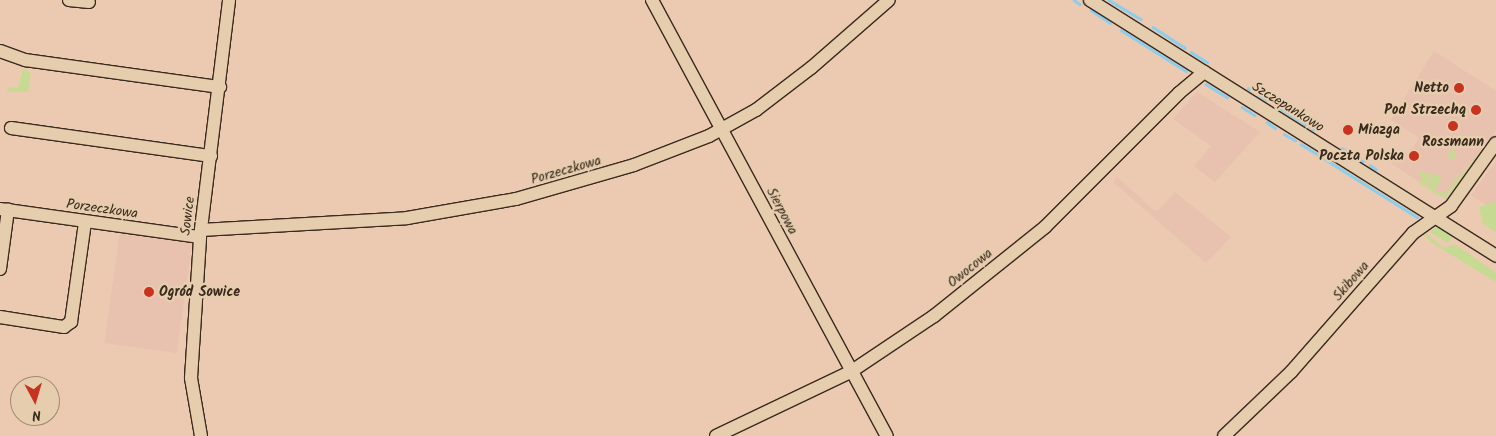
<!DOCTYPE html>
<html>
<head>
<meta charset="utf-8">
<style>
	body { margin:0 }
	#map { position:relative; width:1496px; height:436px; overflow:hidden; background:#ebcab1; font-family:Kalam,sans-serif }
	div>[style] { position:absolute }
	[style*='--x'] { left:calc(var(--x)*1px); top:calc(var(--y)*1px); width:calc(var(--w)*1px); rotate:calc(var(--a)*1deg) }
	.built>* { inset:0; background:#e9c1af; transform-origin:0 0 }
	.green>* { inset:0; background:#c6db91 }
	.stream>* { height:2.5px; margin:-1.25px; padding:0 1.25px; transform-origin:1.25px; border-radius:1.25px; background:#8cceed }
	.roads { filter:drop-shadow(1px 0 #3b2a1e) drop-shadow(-1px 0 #3b2a1e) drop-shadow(0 1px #3b2a1e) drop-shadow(0 -1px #3b2a1e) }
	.minor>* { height:12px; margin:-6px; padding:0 6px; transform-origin:6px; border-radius:6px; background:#e6cdae }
	.dots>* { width:14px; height:14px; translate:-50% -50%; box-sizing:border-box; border:2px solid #e6cdae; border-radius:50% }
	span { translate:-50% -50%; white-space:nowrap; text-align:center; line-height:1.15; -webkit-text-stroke:5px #e6cdae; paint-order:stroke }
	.poi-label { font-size:14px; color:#3b2a1e; font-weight:700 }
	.right { translate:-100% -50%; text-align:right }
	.left { translate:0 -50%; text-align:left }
	.street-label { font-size:14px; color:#3b2a1e }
	.north { position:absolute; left:10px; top:376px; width:50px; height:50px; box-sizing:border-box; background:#e6cdae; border:1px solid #a28c74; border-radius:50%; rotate:174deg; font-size:14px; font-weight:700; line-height:20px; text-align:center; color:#3b2a1e }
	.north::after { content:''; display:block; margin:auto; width:18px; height:22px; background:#c8321e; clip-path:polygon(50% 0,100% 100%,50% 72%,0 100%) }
</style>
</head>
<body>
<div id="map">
	<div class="built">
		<div style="clip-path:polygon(1434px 51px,1496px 91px,1496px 130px,1446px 199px,1390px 163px,1400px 149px,1408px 154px,1419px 138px,1391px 120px)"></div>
		<div style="clip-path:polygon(1197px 92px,1260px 132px,1215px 182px,1194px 166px,1211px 146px,1173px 119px)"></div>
		<div style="clip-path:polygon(1496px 161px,1496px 230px,1492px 209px,1471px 195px)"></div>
		<div style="clip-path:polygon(1117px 177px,1154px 210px,1159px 210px,1175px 192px,1231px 237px,1206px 263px,1113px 182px)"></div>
		<div style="left:120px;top:231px;width:73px;height:113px;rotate:8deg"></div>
	</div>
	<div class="green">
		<div style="clip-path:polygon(23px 69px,31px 73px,28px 92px,7px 92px,8px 87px,18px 88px)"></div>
		<div style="clip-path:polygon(1461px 135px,1467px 136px,1468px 141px,1464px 147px,1459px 144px,1453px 151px,1457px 155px,1450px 161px,1448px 155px)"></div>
		<div style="clip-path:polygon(1483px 148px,1446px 199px,1426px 188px,1435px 173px,1442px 179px,1434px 190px,1447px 194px,1450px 189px,1446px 185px,1452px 187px,1455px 183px,1451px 178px,1457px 180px)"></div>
		<div style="clip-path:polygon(1419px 171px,1432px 175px,1424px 187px,1419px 184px,1423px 178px,1418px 174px)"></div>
		<div style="clip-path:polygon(1496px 201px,1496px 232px,1483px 224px,1480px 211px,1480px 207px)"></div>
		<div style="clip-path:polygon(1436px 226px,1454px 234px,1448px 243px,1430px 232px)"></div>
		<div style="clip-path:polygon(1427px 234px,1444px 248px,1455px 244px,1496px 273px,1496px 282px,1435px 245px,1424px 236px)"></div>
	</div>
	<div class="stream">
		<div style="--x:1074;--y:0;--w:7;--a:34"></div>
		<div style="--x:1109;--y:0;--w:37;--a:31"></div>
		<div style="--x:1091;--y:10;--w:23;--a:34"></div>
		<div style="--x:1153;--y:27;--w:38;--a:33"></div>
		<div style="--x:1121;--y:30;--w:77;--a:32.2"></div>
		<div style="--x:1191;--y:52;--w:19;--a:32"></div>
		<div style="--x:1206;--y:84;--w:25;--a:32"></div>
		<div style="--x:1248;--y:88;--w:2;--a:27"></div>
		<div style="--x:1259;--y:95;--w:9;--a:32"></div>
		<div style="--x:1242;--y:107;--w:15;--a:32"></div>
		<div style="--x:1280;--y:108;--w:40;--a:32.9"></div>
		<div style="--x:1267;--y:122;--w:10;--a:37"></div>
		<div style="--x:1284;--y:134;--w:13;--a:29"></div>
		<div style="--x:1301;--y:144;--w:137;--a:32.2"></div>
		<div style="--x:1342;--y:148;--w:13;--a:32"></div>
		<div style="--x:1360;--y:160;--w:3;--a:18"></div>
		<div style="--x:1370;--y:165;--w:7;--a:34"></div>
	</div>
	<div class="roads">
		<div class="minor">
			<div style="--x:69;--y:0;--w:20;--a:6"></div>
			<div style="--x:652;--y:0;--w:495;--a:61.7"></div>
			<div style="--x:1090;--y:0;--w:480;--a:32.2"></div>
			<div style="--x:0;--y:51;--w:27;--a:20"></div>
			<div style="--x:25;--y:60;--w:197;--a:7.9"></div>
			<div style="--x:11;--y:128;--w:202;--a:8"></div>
			<div style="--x:0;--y:209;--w:202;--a:8"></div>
			<div style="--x:201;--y:230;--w:206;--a:-3.3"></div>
			<div style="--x:407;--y:218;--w:111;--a:-9.9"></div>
			<div style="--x:516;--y:199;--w:123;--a:-16.1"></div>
			<div style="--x:634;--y:165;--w:80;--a:-21.1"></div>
			<div style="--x:709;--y:136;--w:54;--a:-29"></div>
			<div style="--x:756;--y:110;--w:69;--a:-37.4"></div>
			<div style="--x:811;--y:68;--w:103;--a:-41.1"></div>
			<div style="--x:0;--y:269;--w:60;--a:-82.3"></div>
			<div style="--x:0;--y:317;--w:65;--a:8.9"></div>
			<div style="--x:64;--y:327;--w:9;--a:-36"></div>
			<div style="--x:71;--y:322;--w:101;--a:-82"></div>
			<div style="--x:201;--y:436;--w:59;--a:-99.8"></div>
			<div style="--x:191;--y:378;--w:141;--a:-86.3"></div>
			<div style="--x:200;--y:237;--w:239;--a:-83"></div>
			<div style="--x:716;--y:436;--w:151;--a:-25.5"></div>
			<div style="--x:852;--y:371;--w:99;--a:-33.9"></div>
			<div style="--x:934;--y:316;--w:142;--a:-38.7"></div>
			<div style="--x:1045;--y:227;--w:190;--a:-45"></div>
			<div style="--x:1179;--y:93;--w:33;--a:-40"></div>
			<div style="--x:1224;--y:436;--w:93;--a:-43.7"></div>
			<div style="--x:1291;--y:372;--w:185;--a:-48.7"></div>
			<div style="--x:1413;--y:233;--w:47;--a:-35.4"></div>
			<div style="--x:1451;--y:206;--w:77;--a:-54.5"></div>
		</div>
	</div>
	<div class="dots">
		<div style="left:1459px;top:88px;background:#c8321e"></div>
		<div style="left:1476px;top:110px;background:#c8321e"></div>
		<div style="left:1453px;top:126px;background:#c8321e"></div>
		<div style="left:1348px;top:130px;background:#c8321e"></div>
		<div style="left:1414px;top:156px;background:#c8321e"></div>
		<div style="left:149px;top:292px;background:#c8321e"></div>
	</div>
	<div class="poi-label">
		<span class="right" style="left:1449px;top:88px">Netto</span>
		<span class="right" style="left:1466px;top:110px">Pod Strzechą</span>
		<span class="left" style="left:1358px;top:130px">Miazga</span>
		<span style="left:1453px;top:142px">Rossmann</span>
		<span class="right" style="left:1404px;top:156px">Poczta Polska</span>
		<span class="left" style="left:159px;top:292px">Ogród Sowice</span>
	</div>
	<div class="street-label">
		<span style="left:1288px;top:107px;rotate:32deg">Szczepankowo</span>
		<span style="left:566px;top:170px;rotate:-16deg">Porzeczkowa</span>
		<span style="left:102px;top:209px;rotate:8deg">Porzeczkowa</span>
		<span style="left:782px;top:211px;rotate:62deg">Sierpowa</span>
		<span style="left:188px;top:216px;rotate:-83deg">Sowice</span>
		<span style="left:970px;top:268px;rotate:-39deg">Owocowa</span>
		<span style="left:1351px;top:281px;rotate:-49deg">Skibowa</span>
	</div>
	<div class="north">N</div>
</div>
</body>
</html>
